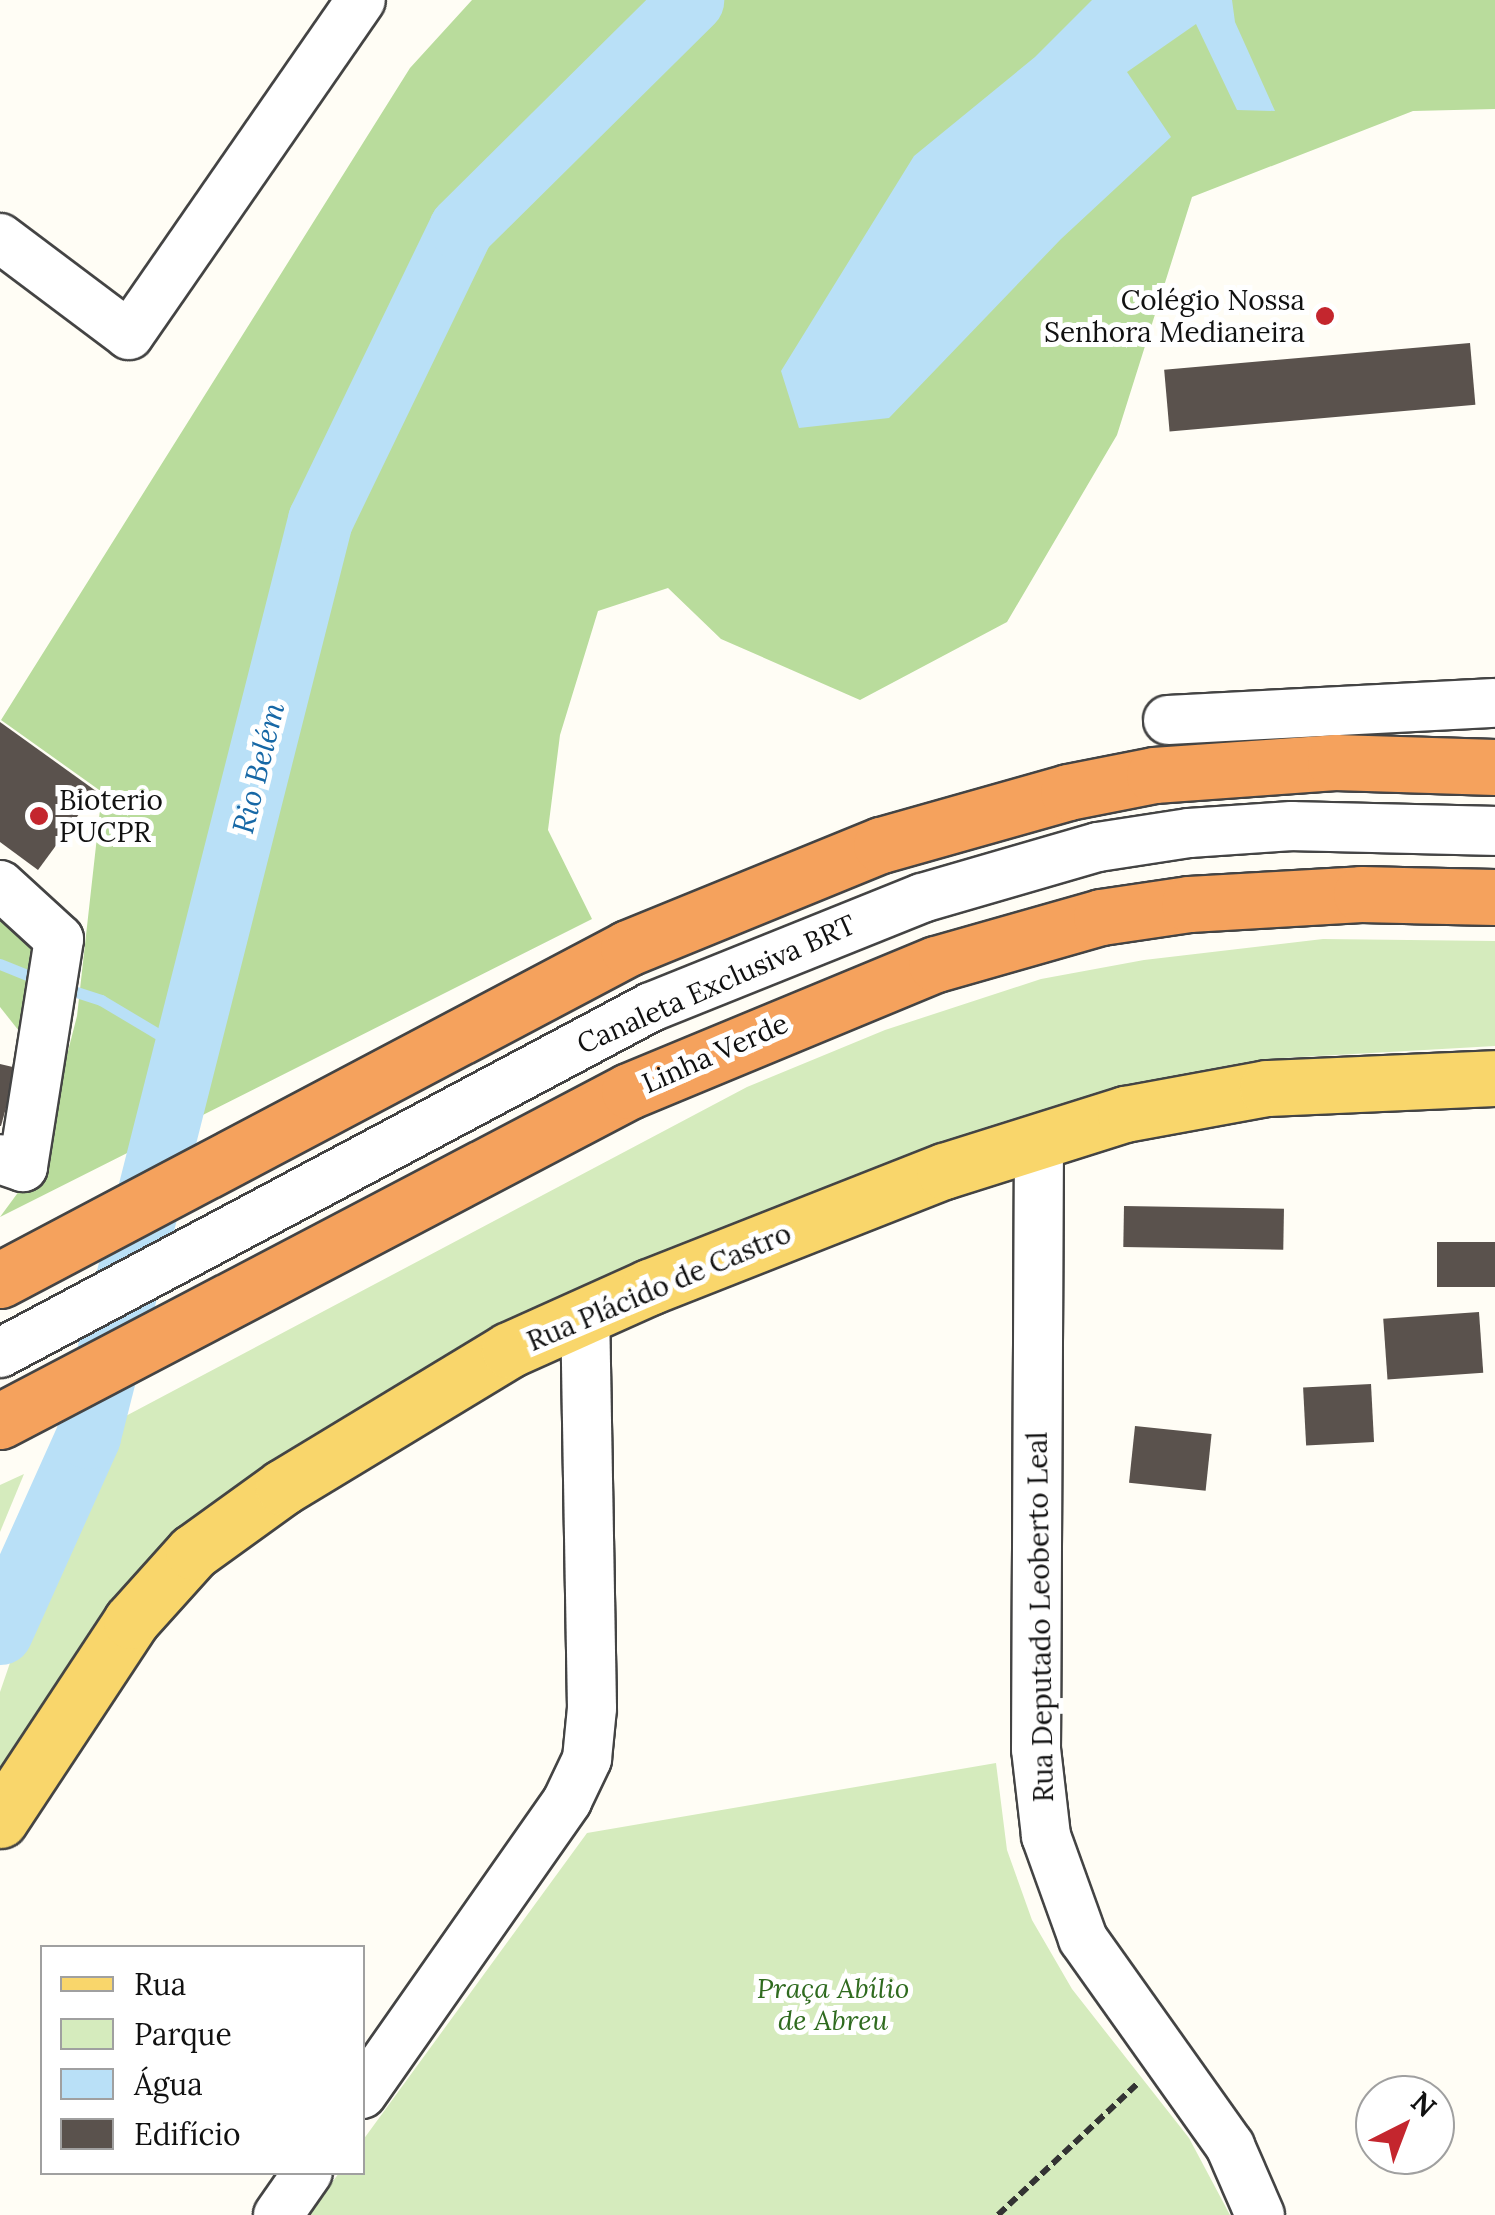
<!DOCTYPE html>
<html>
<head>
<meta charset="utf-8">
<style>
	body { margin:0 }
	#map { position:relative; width:1495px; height:2215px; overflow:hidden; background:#fffdf5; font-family:Lora,serif }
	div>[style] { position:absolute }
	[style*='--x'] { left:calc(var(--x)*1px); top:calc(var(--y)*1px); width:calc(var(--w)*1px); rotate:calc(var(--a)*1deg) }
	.green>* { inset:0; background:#d5ebbd }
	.forest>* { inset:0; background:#b9dc9c }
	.water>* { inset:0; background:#b9e0f7 }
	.stream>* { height:11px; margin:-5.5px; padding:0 5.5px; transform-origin:5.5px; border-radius:5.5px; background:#b9e0f7 }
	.river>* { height:65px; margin:-32.5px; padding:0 32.5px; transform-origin:32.5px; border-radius:32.5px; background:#b9e0f7 }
	.building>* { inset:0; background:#5a524d; transform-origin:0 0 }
	.path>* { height:6px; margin-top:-3px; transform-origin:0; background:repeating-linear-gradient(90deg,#333 0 10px,transparent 0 15px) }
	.roads { filter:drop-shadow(2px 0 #444) drop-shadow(-2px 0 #444) drop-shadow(0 2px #444) drop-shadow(0 -2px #444) }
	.minor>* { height:48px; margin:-24px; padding:0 24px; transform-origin:24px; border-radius:24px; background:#fff }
	.major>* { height:55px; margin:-27.5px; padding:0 27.5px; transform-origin:27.5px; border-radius:27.5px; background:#f9d66b }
	.highway>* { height:55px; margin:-27.5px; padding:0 27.5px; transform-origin:27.5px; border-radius:27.5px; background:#f5a25d }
	.dots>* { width:28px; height:28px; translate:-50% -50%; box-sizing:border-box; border:5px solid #fff; border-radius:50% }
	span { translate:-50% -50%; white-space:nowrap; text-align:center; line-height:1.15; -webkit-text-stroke:10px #fff; paint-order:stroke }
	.poi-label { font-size:28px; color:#111 }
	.right { translate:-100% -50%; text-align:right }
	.left { translate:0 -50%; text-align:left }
	.street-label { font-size:28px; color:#111 }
	.park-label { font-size:28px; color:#2f6b1f; font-style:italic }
	.water-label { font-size:30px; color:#1768a6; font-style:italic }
	.legend { position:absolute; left:40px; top:1945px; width:325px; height:230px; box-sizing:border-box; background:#fff; border:2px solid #a0a0a0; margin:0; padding:12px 18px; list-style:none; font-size:30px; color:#111 }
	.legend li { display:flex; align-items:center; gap:20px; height:50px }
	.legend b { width:50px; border:2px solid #a0a0a0 }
	.north { position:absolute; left:1355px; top:2075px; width:100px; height:100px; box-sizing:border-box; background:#fff; border:2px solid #a0a0a0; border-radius:50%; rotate:42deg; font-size:28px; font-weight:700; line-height:40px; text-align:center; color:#111 }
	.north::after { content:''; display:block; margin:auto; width:35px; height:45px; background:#c4262e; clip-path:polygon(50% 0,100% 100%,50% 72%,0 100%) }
</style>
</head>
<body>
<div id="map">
	<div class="green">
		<div style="clip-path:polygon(1323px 939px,1495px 941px,1495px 1046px,1283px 1058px,1174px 1078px,236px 1490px,0 1783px,0 1692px,88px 1436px,747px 1087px,885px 1030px,1041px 979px,1144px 960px)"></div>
		<div style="clip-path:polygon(24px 1474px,0 1532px,0 1485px)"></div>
		<div style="clip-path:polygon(996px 1763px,1007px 1850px,1032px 1920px,1072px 1989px,1189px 2138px,1230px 2215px,308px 2215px,339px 2173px,362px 2172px,363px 2140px,587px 1833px)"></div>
	</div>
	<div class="forest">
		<div style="clip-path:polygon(472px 0,1495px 0,1495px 109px,1413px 111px,1192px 197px,1117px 435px,1007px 622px,860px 700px,721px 639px,668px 588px,598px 611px,560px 735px,548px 830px,592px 919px,0 1217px,39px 1164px,77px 1016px,102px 792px,1px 720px,410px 68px)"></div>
		<div style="clip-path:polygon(0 916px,32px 950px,19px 1031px,0 1007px)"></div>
	</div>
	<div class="water">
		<div style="clip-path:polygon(1092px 0,1232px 0,1235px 22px,1275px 111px,1237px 110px,1196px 24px,1127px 72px,1171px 137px,1061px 239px,889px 418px,799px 428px,781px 371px,914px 156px,1035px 57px)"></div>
	</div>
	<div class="stream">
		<div style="--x:0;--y:964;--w:45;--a:22"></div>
		<div style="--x:64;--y:988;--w:39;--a:18"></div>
		<div style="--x:101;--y:1000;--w:104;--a:30.8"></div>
	</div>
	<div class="river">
		<div style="--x:0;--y:1632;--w:215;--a:-65.8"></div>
		<div style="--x:88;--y:1436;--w:945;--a:-75.79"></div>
		<div style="--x:320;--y:520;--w:324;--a:-64.2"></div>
		<div style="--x:461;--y:228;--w:324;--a:-44.7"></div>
	</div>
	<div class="building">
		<div style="left:1470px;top:343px;width:62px;height:307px;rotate:85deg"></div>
		<div style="clip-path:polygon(0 722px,96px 791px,38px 870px,0 842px)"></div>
		<div style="clip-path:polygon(0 1064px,17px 1068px,1px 1126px,0 1126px)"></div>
		<div style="left:1124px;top:1206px;width:160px;height:41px;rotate:1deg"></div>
		<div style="left:1495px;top:1242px;width:45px;height:58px;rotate:90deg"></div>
		<div style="left:1479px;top:1312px;width:61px;height:96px;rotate:86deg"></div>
		<div style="left:1371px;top:1384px;width:58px;height:68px;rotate:87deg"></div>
		<div style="left:1135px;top:1426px;width:77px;height:57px;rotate:6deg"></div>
	</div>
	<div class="path">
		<div style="--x:998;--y:2215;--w:194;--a:-43.3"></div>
	</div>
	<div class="roads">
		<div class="minor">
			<div style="--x:0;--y:238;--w:161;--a:36.9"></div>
			<div style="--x:129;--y:335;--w:407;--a:-55.3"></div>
			<div style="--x:1168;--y:720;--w:327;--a:-3"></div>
			<div style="--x:0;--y:885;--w:80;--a:42.5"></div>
			<div style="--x:59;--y:939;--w:231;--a:99"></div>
			<div style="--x:23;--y:1167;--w:24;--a:-161"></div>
			<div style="--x:1039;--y:1139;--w:610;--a:90.28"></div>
			<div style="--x:1036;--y:1749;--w:88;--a:83.4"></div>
			<div style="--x:1046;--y:1836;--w:109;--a:70.2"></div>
			<div style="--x:1083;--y:1939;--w:254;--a:54.6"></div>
			<div style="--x:1230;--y:2146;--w:75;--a:66.5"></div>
			<div style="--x:0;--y:1353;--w:737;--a:-27.99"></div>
			<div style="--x:651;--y:1007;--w:292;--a:-21.9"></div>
			<div style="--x:922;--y:898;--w:183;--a:-16.2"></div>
			<div style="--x:1098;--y:847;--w:92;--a:-8.7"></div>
			<div style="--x:1189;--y:833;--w:103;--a:-3.9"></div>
			<div style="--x:1292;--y:826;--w:203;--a:1.4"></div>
			<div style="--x:362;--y:2094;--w:358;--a:-55"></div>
			<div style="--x:567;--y:1801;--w:47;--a:-64.5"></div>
			<div style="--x:587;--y:1759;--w:51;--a:-84.4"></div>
			<div style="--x:592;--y:1708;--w:394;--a:-91"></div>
			<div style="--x:278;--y:2215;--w:52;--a:-55.1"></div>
		</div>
		<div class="major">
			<div style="--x:0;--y:1820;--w:238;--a:-56.6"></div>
			<div style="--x:131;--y:1621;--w:93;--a:-48.1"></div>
			<div style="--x:193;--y:1552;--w:111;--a:-35.8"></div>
			<div style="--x:283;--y:1487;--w:264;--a:-31.2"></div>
			<div style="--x:509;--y:1350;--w:154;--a:-24.2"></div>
			<div style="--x:649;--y:1287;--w:317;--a:-21.5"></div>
			<div style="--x:944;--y:1171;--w:190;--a:-17.5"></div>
			<div style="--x:1125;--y:1114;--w:144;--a:-10.4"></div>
			<div style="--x:1267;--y:1088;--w:228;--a:-2.5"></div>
		</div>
		<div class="highway">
			<div style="--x:0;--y:1280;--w:710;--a:-27.86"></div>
			<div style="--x:628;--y:948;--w:273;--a:-22.2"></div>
			<div style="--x:881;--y:845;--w:194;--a:-15.8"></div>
			<div style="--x:1068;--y:792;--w:88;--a:-11.2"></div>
			<div style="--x:1154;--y:775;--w:181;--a:-4.1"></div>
			<div style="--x:1335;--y:762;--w:160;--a:1.8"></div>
			<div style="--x:0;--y:1421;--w:710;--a:-27.68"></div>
			<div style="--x:629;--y:1091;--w:332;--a:-22.5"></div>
			<div style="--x:936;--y:964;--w:172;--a:-15.9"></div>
			<div style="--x:1101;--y:917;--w:89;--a:-8.4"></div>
			<div style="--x:1189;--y:904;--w:172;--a:-3.3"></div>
			<div style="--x:1361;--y:894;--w:134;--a:1.3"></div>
		</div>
	</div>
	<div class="dots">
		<div style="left:1325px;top:316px;background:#c4262e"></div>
		<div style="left:39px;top:816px;background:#c4262e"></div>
	</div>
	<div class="poi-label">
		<span class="right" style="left:1305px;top:316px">Colégio Nossa<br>Senhora Medianeira</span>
		<span class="left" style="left:59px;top:816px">Bioterio<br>PUCPR</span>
	</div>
	<div class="street-label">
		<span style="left:716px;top:984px;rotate:-24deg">Canaleta Exclusiva BRT</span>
		<span style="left:715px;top:1053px;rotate:-24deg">Linha Verde</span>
		<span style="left:659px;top:1287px;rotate:-23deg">Rua Plácido de Castro</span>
		<span style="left:1040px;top:1617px;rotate:-91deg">Rua Deputado Leoberto Leal</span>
	</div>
	<div class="park-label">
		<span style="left:833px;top:2004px">Praça Abílio<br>de Abreu</span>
	</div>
	<div class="water-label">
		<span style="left:258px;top:768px;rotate:-76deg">Rio Belém</span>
	</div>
	<ul class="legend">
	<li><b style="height:12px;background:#f9d66b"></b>Rua</li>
	<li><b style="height:28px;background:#d5ebbd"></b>Parque</li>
	<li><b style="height:28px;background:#b9e0f7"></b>Água</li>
	<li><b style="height:28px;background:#5a524d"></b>Edifício</li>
	</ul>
	<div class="north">N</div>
</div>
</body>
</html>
